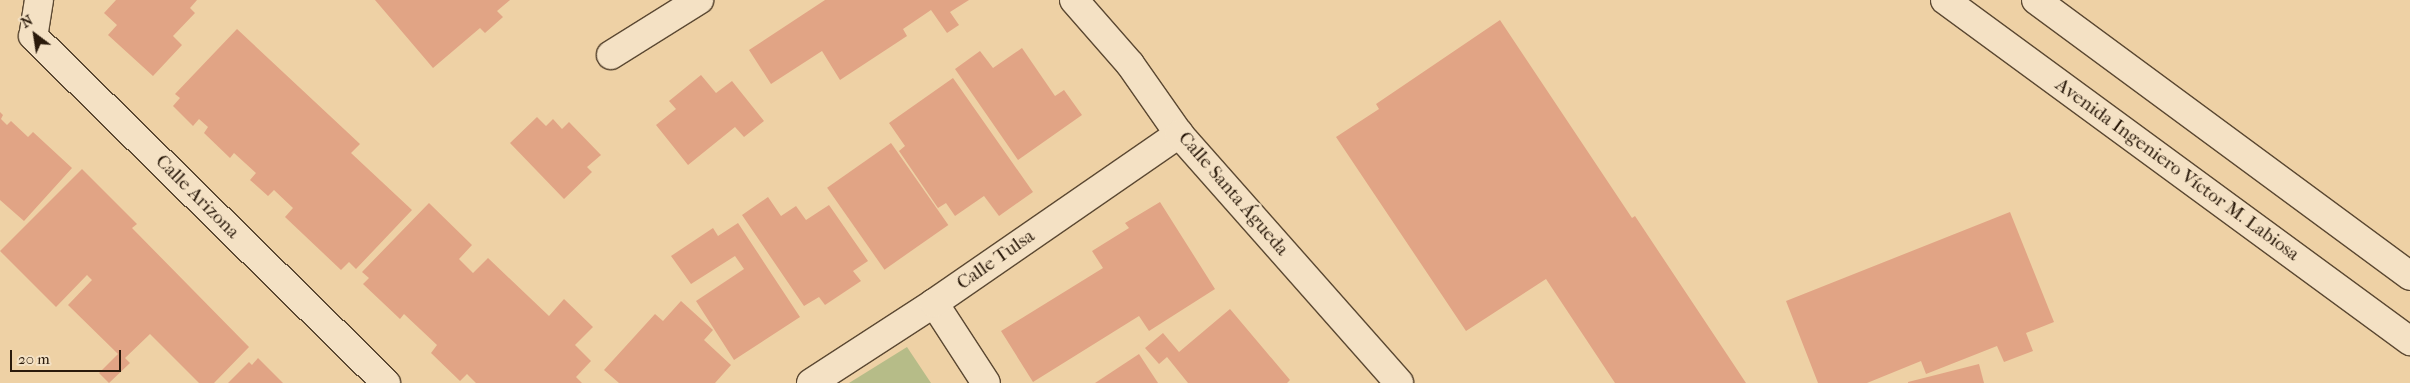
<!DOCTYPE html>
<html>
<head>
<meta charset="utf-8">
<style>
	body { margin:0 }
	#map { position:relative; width:2410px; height:383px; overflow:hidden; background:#eed1a5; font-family:"IM FELL French Canon",serif }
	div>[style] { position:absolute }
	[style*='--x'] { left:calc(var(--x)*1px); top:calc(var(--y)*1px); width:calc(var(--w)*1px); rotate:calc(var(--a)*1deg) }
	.green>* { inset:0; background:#b6bc88 }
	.building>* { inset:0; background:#e1a485; transform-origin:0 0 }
	.roads { filter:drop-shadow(1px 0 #5b4832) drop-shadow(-1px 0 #5b4832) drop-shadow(0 1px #5b4832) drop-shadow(0 -1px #5b4832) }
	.minor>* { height:28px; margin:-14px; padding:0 14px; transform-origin:14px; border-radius:14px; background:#f4e1c4 }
	.tertiary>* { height:28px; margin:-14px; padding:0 14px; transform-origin:14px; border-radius:14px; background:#f4e1c4 }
	.secondary>* { height:28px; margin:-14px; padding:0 14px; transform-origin:14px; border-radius:14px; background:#f4e1c4 }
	span { translate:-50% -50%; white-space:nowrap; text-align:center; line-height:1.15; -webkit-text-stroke:5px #f4e1c4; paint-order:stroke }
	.street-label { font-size:19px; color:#2a1a0b }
	.north { position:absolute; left:10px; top:10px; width:50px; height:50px; -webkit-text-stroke:4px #f4e1c4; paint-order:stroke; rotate:329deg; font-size:14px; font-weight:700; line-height:20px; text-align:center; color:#2a1a0b }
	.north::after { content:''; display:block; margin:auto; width:18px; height:22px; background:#2a1a0b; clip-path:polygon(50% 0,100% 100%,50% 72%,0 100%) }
	.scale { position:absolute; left:10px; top:350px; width:111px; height:22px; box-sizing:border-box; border:2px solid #2a1a0b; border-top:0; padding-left:6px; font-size:15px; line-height:18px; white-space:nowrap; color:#2a1a0b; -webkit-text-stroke:4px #f4e1c4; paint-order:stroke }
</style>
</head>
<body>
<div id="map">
	<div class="green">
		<div style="clip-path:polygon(907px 347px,931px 383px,849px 383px)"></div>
	</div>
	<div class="building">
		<div style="clip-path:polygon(116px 0,197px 0,190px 8px,195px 13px,173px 36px,182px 45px,153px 76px,108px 35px,117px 25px,104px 13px)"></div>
		<div style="clip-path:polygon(375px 0,510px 0,497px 11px,503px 17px,485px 33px,480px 28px,433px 68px)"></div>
		<div style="clip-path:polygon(825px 0,969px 0,950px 12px,959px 25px,947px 33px,931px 10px,903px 29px,907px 36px,840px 80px,822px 51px,771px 84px,749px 50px)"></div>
		<div style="clip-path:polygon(1500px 20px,1632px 218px,1635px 216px,1746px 383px,1615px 383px,1546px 279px,1466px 331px,1336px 137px,1379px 109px,1376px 104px)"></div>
		<div style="clip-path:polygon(237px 29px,360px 144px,351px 153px,412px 210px,356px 269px,349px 262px,341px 270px,285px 217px,293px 208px,274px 190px,268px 196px,250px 180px,256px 173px,234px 153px,230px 158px,204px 133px,208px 127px,199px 119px,193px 126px,173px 106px,180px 98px,175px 94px)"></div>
		<div style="clip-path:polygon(1022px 48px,1055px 96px,1064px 90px,1082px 115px,1018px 160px,955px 69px,980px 51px,993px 68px)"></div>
		<div style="clip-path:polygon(701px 75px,716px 93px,732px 81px,764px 121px,744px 137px,735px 127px,688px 165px,656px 125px,676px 109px,669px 101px)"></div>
		<div style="clip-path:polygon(953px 78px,1033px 192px,999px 216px,984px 196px,955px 216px,946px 203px,938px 208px,899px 151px,905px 146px,889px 123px)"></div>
		<div style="clip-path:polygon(0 112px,3px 115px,1px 119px,7px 125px,11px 121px,28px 137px,33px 132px,72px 168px,24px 221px,0 200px)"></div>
		<div style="clip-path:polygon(537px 117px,546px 126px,553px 119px,562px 129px,569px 122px,601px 155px,587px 167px,592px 172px,564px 199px,510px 143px)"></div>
		<div style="left:891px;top:143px;width:100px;height:78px;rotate:55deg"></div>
		<div style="clip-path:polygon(82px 169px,137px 224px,132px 228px,249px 347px,214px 383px,199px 383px,150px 334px,125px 358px,130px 363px,109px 383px,99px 373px,118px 354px,68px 305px,92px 280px,87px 275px,56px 307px,0 251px)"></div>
		<div style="clip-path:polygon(768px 197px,781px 216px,796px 206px,806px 220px,829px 205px,868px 261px,853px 271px,861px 281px,825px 305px,819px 297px,804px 306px,742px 215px)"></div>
		<div style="clip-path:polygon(1160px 202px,1215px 289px,1149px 331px,1139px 316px,1033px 382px,1001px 331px,1103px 268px,1092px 251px,1129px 228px,1125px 223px)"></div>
		<div style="clip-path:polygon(429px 203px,472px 245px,459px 259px,473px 273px,488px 258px,549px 316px,564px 299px,593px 327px,575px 345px,591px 361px,576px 377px,582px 383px,476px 383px,467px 374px,460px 381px,431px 353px,437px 345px,404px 314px,400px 319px,363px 284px,369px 278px,362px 272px)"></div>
		<div style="clip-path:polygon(2010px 212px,2054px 322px,2026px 333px,2033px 351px,2004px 362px,1997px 346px,1926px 374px,1921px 361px,1867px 383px,1818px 383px,1786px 301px)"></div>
		<div style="clip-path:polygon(738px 223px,800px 317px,734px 360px,696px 301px,744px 269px,735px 256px,691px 284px,671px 256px,713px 228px,718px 236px)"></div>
		<div style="clip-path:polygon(681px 301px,713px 330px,704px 340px,731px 365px,715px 383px,619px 383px,604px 370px,655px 314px,663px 321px)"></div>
		<div style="clip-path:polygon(1230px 309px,1290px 380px,1287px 383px,1188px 383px,1167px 357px,1159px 364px,1145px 348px,1163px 333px,1179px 352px)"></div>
		<div style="clip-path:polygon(1139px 354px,1158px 383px,1095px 383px)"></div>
		<div style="clip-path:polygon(258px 358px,283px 383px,228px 383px,249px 362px,252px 365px)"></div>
		<div style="clip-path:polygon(1979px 364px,1984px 383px,1908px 383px,1908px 382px)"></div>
	</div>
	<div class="roads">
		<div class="minor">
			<div style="--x:39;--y:0;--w:36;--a:99"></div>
			<div style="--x:33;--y:36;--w:495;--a:44.5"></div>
			<div style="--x:611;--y:55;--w:104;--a:-32"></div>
			<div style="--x:934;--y:303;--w:95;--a:57"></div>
			<div style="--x:811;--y:383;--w:147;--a:-33"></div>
			<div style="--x:934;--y:303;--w:298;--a:-34.6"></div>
		</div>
		<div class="tertiary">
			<div style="--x:1074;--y:0;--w:85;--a:48.8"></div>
			<div style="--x:1130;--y:64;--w:85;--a:55"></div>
			<div style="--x:1179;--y:134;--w:332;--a:48.5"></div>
		</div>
		<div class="secondary">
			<div style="--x:1945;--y:0;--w:577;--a:36.25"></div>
			<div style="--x:2036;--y:0;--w:465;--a:36.4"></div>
		</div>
	</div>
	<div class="street-label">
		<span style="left:2177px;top:170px;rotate:36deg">Avenida Ingeniero Víctor M. Labiosa</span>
		<span style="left:1233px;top:194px;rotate:49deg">Calle Santa Águeda</span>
		<span style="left:197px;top:197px;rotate:45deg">Calle Arizona</span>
		<span style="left:996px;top:260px;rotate:-35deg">Calle Tulsa</span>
	</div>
	<div class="north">N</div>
	<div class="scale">20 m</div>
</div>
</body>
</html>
